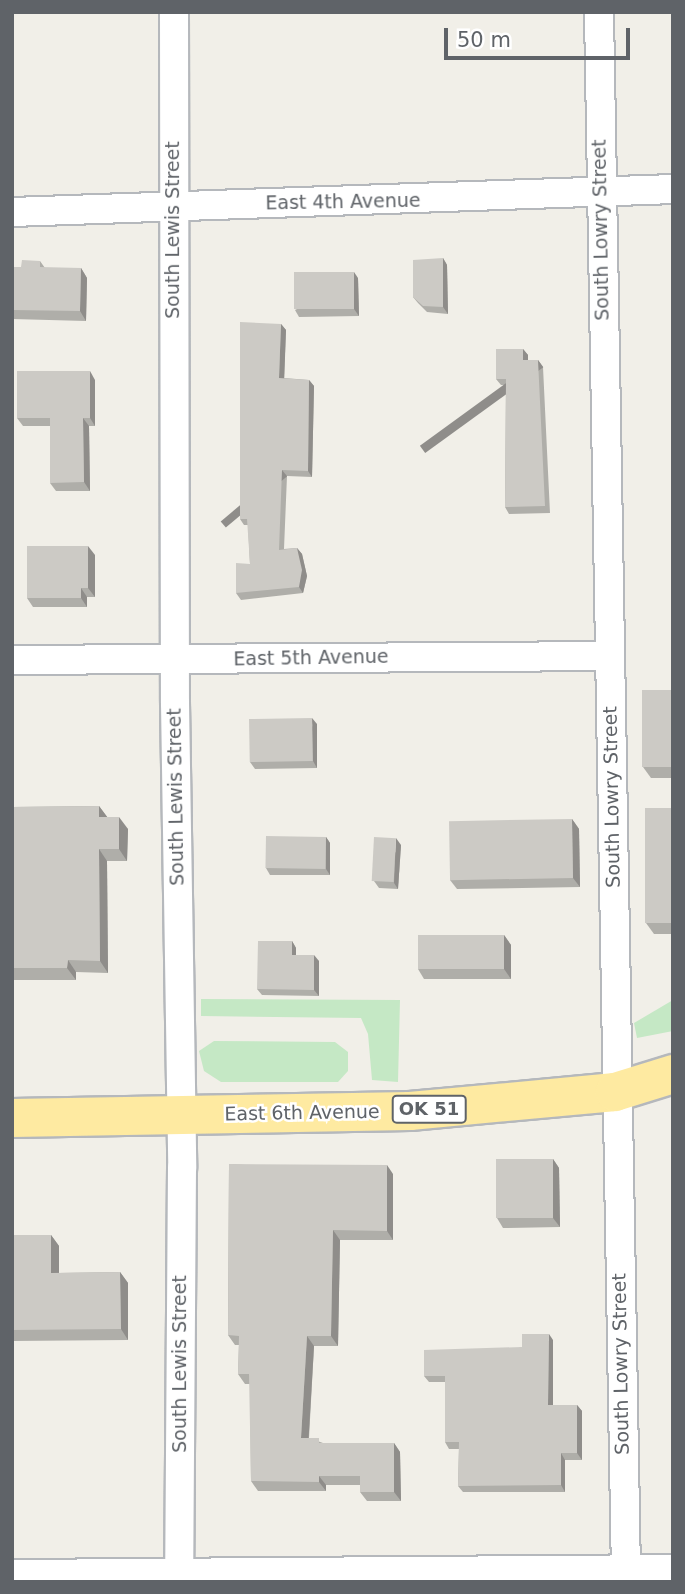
<!DOCTYPE html>
<html>
<head>
<meta charset="utf-8">
<style>
	body { margin:0 }
	#map { position:relative; width:685px; height:1594px; overflow:hidden; background:#f1efe8; font-family:"DejaVu Sans",sans-serif }
	div>[style] { position:absolute }
	[style*='--x'] { left:calc(var(--x)*1px); top:calc(var(--y)*1px); width:calc(var(--w)*1px); rotate:calc(var(--a)*1deg) }
	.green>* { inset:0; background:#c5e8c5 }
	.roads { filter:drop-shadow(2px 0 #b5b8bc) drop-shadow(-2px 0 #b5b8bc) drop-shadow(0 2px #b5b8bc) drop-shadow(0 -2px #b5b8bc) }
	.minor>* { height:28px; margin:-14px; padding:0 14px; transform-origin:14px; border-radius:14px; background:#fff }
	.trunk>* { height:38px; margin:-19px; padding:0 19px; transform-origin:19px; border-radius:19px; background:#feeaa1 }
	.wall>* { inset:0; background:#afaea9 }
	.shaded-wall>* { inset:0; background:#8f8d8a; transform-origin:0 0 }
	.building>* { inset:0; background:#cccac5; transform-origin:0 0 }
	span { translate:-50% -50%; white-space:nowrap; text-align:center; line-height:1.15; -webkit-text-stroke:5px #fff; paint-order:stroke }
	.shield-label span { padding:2px 5px; background:#fff; border:2px solid; border-radius:5px; -webkit-text-stroke-width:0 }
	.shield-label { font-size:18px; color:#5f6368; font-weight:700 }
	.street-label { font-size:19px; color:#5f6368 }
	.frame { position:absolute; inset:0; border:14px solid #5f6368; pointer-events:none }
	.scale { position:absolute; left:444px; top:28px; width:186px; height:32px; box-sizing:border-box; border:4px solid #5f6368; border-top:0; padding-left:9px; font-size:21px; line-height:24px; white-space:nowrap; color:#5f6368; -webkit-text-stroke:5px #fff; paint-order:stroke }
</style>
</head>
<body>
<div id="map">
	<div class="green">
		<div style="clip-path:polygon(201px 999px,400px 1000px,398px 1082px,372px 1080px,368px 1034px,361px 1018px,201px 1016px)"></div>
		<div style="clip-path:polygon(673px 1000px,673px 1031px,637px 1038px,634px 1023px)"></div>
		<div style="clip-path:polygon(214px 1041px,335px 1042px,348px 1052px,348px 1071px,338px 1082px,221px 1082px,204px 1071px,199px 1051px)"></div>
	</div>
	<div class="roads">
		<div class="minor">
			<div style="--x:174;--y:12;--w:691;--a:89.92"></div>
			<div style="--x:175;--y:703;--w:465;--a:89.1"></div>
			<div style="--x:182;--y:1168;--w:414;--a:90.4"></div>
			<div style="--x:599;--y:12;--w:1570;--a:89.01"></div>
			<div style="--x:12;--y:212;--w:661;--a:-1.99"></div>
			<div style="--x:12;--y:660;--w:598;--a:-0.38"></div>
			<div style="--x:12;--y:1574;--w:661;--a:-0.43"></div>
		</div>
		<div class="trunk">
			<div style="--x:12;--y:1118;--w:398;--a:-1"></div>
			<div style="--x:410;--y:1111;--w:206;--a:-5.3"></div>
			<div style="--x:615;--y:1092;--w:61;--a:-17.2"></div>
		</div>
	</div>
	<div class="wall">
		<div style="clip-path:polygon(443px 258px,447px 265px,448px 314px,427px 312px,418px 303px,413px 297px)"></div>
		<div style="clip-path:polygon(40px 261px,45px 268px,81px 268px,87px 278px,86px 321px,12px 319px,12px 267px,21px 267px)"></div>
		<div style="clip-path:polygon(358px 278px,359px 316px,299px 317px,295px 310px)"></div>
		<div style="clip-path:polygon(281px 324px,286px 330px,284px 378px,309px 380px,314px 386px,312px 477px,287px 476px,284px 549px,297px 548px,302px 554px,307px 576px,303px 593px,241px 600px,236px 593px,250px 564px,248px 525px,244px 525px,240px 519px)"></div>
		<div style="clip-path:polygon(523px 349px,528px 355px,528px 360px,538px 360px,543px 367px,550px 513px,509px 514px,505px 507px,506px 385px,501px 385px,496px 379px)"></div>
		<div style="clip-path:polygon(95px 380px,95px 426px,89px 426px,90px 491px,56px 491px,50px 483px,50px 426px,23px 426px,17px 418px)"></div>
		<div style="clip-path:polygon(95px 555px,95px 597px,87px 597px,87px 607px,33px 607px,27px 598px)"></div>
		<div style="clip-path:polygon(673px 690px,673px 778px,651px 778px,643px 767px)"></div>
		<div style="clip-path:polygon(317px 724px,317px 768px,255px 769px,250px 762px)"></div>
		<div style="clip-path:polygon(99px 806px,107px 817px,128px 829px,127px 861px,107px 861px,108px 973px,76px 972px,76px 980px,12px 980px,12px 807px)"></div>
		<div style="clip-path:polygon(673px 808px,673px 934px,654px 934px,646px 923px)"></div>
		<div style="clip-path:polygon(572px 819px,579px 829px,580px 887px,457px 889px,450px 880px)"></div>
		<div style="clip-path:polygon(326px 837px,330px 843px,330px 875px,270px 875px,266px 868px)"></div>
		<div style="clip-path:polygon(401px 845px,398px 889px,379px 888px,374px 881px)"></div>
		<div style="clip-path:polygon(504px 935px,511px 945px,511px 979px,424px 979px,418px 969px)"></div>
		<div style="clip-path:polygon(292px 941px,296px 948px,296px 955px,319px 961px,319px 996px,262px 995px,257px 989px)"></div>
		<div style="clip-path:polygon(553px 1159px,559px 1168px,560px 1227px,503px 1228px,497px 1218px)"></div>
		<div style="clip-path:polygon(229px 1164px,393px 1174px,393px 1240px,340px 1240px,338px 1346px,314px 1346px,309px 1438px,323px 1443px,394px 1443px,400px 1452px,401px 1501px,367px 1501px,360px 1492px,360px 1485px,326px 1485px,326px 1491px,258px 1491px,251px 1481px,250px 1384px,245px 1384px,238px 1374px,239px 1345px,235px 1345px,228px 1335px)"></div>
		<div style="clip-path:polygon(12px 1235px,51px 1235px,59px 1246px,59px 1273px,120px 1272px,128px 1283px,128px 1340px,12px 1341px)"></div>
		<div style="clip-path:polygon(553px 1340px,553px 1405px,577px 1405px,582px 1411px,582px 1460px,565px 1460px,565px 1492px,463px 1492px,458px 1486px,459px 1449px,449px 1449px,445px 1442px,445px 1382px,429px 1382px,424px 1376px,522px 1347px)"></div>
	</div>
	<div class="shaded-wall">
		<div style="clip-path:polygon(443px 258px,447px 265px,448px 314px,443px 307px)"></div>
		<div style="clip-path:polygon(81px 268px,87px 278px,86px 321px,80px 311px)"></div>
		<div style="clip-path:polygon(354px 272px,358px 278px,359px 316px,354px 309px)"></div>
		<div style="clip-path:polygon(281px 324px,286px 330px,284px 384px,279px 378px)"></div>
		<div style="clip-path:polygon(523px 349px,528px 355px,528px 367px,523px 360px)"></div>
		<div style="left:538px;top:360px;width:9px;height:146px;rotate:54deg"></div>
		<div style="clip-path:polygon(90px 371px,95px 380px,95px 426px,90px 418px)"></div>
		<div style="clip-path:polygon(309px 380px,314px 386px,312px 477px,308px 471px)"></div>
		<div style="clip-path:polygon(83px 418px,89px 426px,90px 491px,84px 482px)"></div>
		<div style="left:282px;top:470px;width:8px;height:80px;rotate:50deg"></div>
		<div style="clip-path:polygon(88px 546px,95px 555px,95px 597px,88px 588px)"></div>
		<div style="clip-path:polygon(297px 548px,302px 554px,307px 576px,303px 593px,299px 587px)"></div>
		<div style="clip-path:polygon(81px 588px,87px 597px,87px 607px,81px 598px)"></div>
		<div style="clip-path:polygon(312px 718px,317px 724px,317px 768px,313px 761px)"></div>
		<div style="clip-path:polygon(99px 806px,108px 818px,99px 817px)"></div>
		<div style="clip-path:polygon(119px 817px,128px 829px,127px 861px,119px 849px)"></div>
		<div style="clip-path:polygon(572px 819px,579px 829px,580px 887px,573px 878px)"></div>
		<div style="clip-path:polygon(326px 837px,330px 843px,330px 875px,326px 869px)"></div>
		<div style="clip-path:polygon(396px 838px,401px 845px,398px 889px,394px 883px)"></div>
		<div style="clip-path:polygon(99px 849px,107px 861px,108px 973px,100px 961px)"></div>
		<div style="clip-path:polygon(504px 935px,511px 945px,511px 979px,504px 969px)"></div>
		<div style="clip-path:polygon(292px 941px,296px 948px,296px 961px,292px 955px)"></div>
		<div style="clip-path:polygon(314px 955px,319px 961px,319px 996px,314px 990px)"></div>
		<div style="clip-path:polygon(68px 960px,76px 972px,76px 980px,67px 968px)"></div>
		<div style="clip-path:polygon(553px 1159px,559px 1168px,560px 1227px,553px 1218px)"></div>
		<div style="clip-path:polygon(387px 1165px,393px 1174px,393px 1240px,387px 1231px)"></div>
		<div style="clip-path:polygon(333px 1230px,340px 1240px,338px 1346px,331px 1336px)"></div>
		<div style="clip-path:polygon(51px 1235px,59px 1246px,59px 1284px,51px 1273px)"></div>
		<div style="clip-path:polygon(120px 1272px,128px 1283px,128px 1340px,121px 1329px)"></div>
		<div style="clip-path:polygon(549px 1334px,553px 1340px,553px 1411px,548px 1405px)"></div>
		<div style="clip-path:polygon(307px 1336px,314px 1346px,308px 1448px,301px 1438px)"></div>
		<div style="clip-path:polygon(577px 1405px,582px 1411px,582px 1460px,577px 1453px)"></div>
		<div style="clip-path:polygon(394px 1443px,400px 1452px,401px 1501px,394px 1492px)"></div>
		<div style="clip-path:polygon(561px 1453px,565px 1460px,565px 1492px,561px 1485px)"></div>
		<div style="clip-path:polygon(319px 1476px,326px 1485px,326px 1491px,319px 1482px)"></div>
	</div>
	<div class="building">
		<div style="clip-path:polygon(443px 258px,443px 307px,423px 306px,413px 297px,413px 260px)"></div>
		<div style="clip-path:polygon(22px 260px,40px 261px,40px 267px,81px 268px,80px 311px,12px 310px,12px 267px,21px 267px)"></div>
		<div style="left:354px;top:272px;width:37px;height:60px;rotate:90deg"></div>
		<div style="clip-path:polygon(240px 322px,281px 324px,279px 378px,309px 380px,308px 471px,282px 470px,279px 550px,297px 548px,302px 570px,299px 587px,236px 593px,236px 563px,250px 564px,247px 519px,240px 519px)"></div>
		<div style="clip-path:polygon(496px 349px,523px 349px,523px 360px,538px 360px,545px 506px,505px 507px,506px 379px,496px 379px)"></div>
		<div style="clip-path:polygon(17px 371px,90px 371px,90px 418px,83px 418px,84px 482px,50px 483px,50px 418px,17px 418px)"></div>
		<div style="clip-path:polygon(27px 546px,88px 546px,88px 588px,81px 588px,81px 598px,27px 598px)"></div>
		<div style="left:642px;top:690px;width:31px;height:77px"></div>
		<div style="left:312px;top:718px;width:43px;height:63px;rotate:89deg"></div>
		<div style="clip-path:polygon(99px 806px,99px 817px,119px 817px,119px 849px,99px 849px,100px 961px,68px 960px,67px 968px,12px 968px,12px 807px)"></div>
		<div style="left:645px;top:808px;width:28px;height:115px"></div>
		<div style="left:572px;top:819px;width:59px;height:123px;rotate:89deg"></div>
		<div style="left:266px;top:836px;width:60px;height:32px;rotate:1deg"></div>
		<div style="left:374px;top:837px;width:22px;height:44px;rotate:3deg"></div>
		<div style="left:418px;top:935px;width:86px;height:34px"></div>
		<div style="clip-path:polygon(258px 941px,292px 941px,292px 955px,314px 955px,314px 990px,257px 989px)"></div>
		<div style="left:496px;top:1159px;width:57px;height:59px"></div>
		<div style="clip-path:polygon(229px 1164px,387px 1165px,387px 1231px,333px 1230px,331px 1336px,307px 1336px,301px 1438px,319px 1438px,319px 1443px,394px 1443px,394px 1492px,360px 1492px,360px 1476px,319px 1476px,319px 1482px,251px 1481px,249px 1374px,238px 1374px,239px 1336px,228px 1335px)"></div>
		<div style="clip-path:polygon(12px 1235px,51px 1235px,51px 1273px,120px 1272px,121px 1329px,12px 1330px)"></div>
		<div style="clip-path:polygon(522px 1334px,549px 1334px,548px 1405px,577px 1405px,577px 1453px,561px 1453px,561px 1485px,458px 1486px,459px 1442px,445px 1442px,445px 1376px,424px 1376px,424px 1350px,522px 1347px)"></div>
	</div>
	<div class="shield-label">
		<span style="left:429px;top:1109px">OK 51</span>
	</div>
	<div class="street-label">
		<span style="left:343px;top:202px;rotate:-1deg">East 4th Avenue</span>
		<span style="left:173px;top:230px;rotate:-90deg">South Lewis Street</span>
		<span style="left:601px;top:230px;rotate:-91deg">South Lowry Street</span>
		<span style="left:311px;top:658px;rotate:-1deg">East 5th Avenue</span>
		<span style="left:176px;top:797px;rotate:-91deg">South Lewis Street</span>
		<span style="left:612px;top:797px;rotate:-91deg">South Lowry Street</span>
		<span style="left:302px;top:1113px;rotate:-1deg">East 6th Avenue</span>
		<span style="left:180px;top:1364px;rotate:-90deg">South Lewis Street</span>
		<span style="left:621px;top:1364px;rotate:-91deg">South Lowry Street</span>
	</div>
	<div class="frame"></div>
	<div class="scale">50 m</div>
</div>
</body>
</html>
